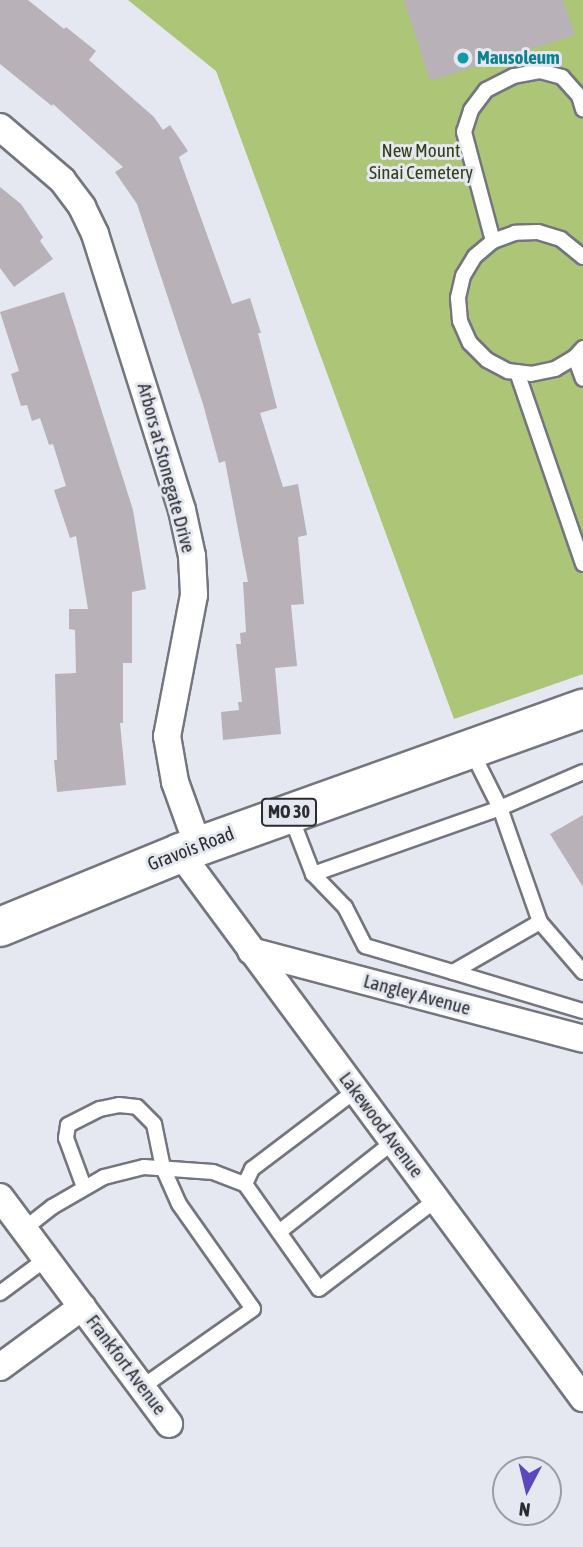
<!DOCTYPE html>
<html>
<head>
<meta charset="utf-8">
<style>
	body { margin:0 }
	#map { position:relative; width:583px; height:1547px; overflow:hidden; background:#e5e8f1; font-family:"Asap Condensed",sans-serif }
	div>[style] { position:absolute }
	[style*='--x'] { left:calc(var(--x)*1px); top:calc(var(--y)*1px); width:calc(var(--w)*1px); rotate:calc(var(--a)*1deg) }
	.green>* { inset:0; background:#acc577 }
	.building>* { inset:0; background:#b8b1b7 }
	.roads { filter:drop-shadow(2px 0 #74767e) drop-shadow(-2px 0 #74767e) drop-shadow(0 2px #74767e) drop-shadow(0 -2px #74767e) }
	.lane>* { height:14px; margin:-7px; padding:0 7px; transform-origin:7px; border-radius:7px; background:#fff }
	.street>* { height:26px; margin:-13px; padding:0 13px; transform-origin:13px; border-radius:13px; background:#fff }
	.primary>* { height:38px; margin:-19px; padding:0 19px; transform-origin:19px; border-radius:19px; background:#fff }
	.dots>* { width:19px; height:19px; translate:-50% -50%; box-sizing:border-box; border:4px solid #e5e8f1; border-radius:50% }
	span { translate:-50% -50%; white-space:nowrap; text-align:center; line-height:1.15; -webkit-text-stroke:6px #e5e8f1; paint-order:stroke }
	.shield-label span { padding:2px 5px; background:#e5e8f1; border:2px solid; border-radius:5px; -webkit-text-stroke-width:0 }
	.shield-label { font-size:18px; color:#2b2c2f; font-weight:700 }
	.culture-label { font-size:19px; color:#0d838f; font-weight:700 }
	.left { translate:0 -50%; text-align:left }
	.park-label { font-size:19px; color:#323e16 }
	.street-label { font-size:19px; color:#2b2c2f }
	.north { position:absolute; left:492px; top:1456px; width:70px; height:70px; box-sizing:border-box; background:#e5e8f1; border:2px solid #9b9da3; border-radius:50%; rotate:187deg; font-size:19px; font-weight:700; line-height:28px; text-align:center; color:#2b2c2f }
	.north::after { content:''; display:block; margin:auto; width:24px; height:32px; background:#5c47bf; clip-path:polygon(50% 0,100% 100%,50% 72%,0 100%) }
</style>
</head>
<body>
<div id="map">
	<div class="green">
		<div style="clip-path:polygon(128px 0,583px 0,583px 674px,454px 719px,216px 71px)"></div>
	</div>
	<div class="building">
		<div style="clip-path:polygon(0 0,28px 0,64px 29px,66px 27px,96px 51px,89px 60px,154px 117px,163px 130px,170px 125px,188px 151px,179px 157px,232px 304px,250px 298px,261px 333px,258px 333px,277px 408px,260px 413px,283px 487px,298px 484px,307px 535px,298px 537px,304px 604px,291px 605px,297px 666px,275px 668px,281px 734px,223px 740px,221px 712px,239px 710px,238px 702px,242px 702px,236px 644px,241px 644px,240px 633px,246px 632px,243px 582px,248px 582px,225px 461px,219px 463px,203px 404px,137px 204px,115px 172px,123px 167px,53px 104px,52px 106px,0 64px)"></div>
		<div style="clip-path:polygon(404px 0,563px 0,575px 35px,430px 81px)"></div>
		<div style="clip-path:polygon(0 187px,21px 204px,43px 237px,40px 241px,53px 259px,14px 287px,0 268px)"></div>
		<div style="clip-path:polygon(64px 292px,133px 510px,146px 589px,132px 592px,132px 663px,123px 663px,123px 723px,120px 723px,126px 785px,57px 792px,54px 760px,57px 760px,55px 674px,76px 673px,75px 630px,69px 629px,69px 609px,88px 609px,76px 536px,70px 538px,54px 490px,66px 486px,53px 444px,49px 445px,40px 418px,32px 421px,27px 405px,21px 406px,11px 374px,19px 371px,0 312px)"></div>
		<div style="clip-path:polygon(583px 815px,583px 887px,550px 834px)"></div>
	</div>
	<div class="roads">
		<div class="lane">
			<div style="--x:493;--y:241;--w:113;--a:-104.9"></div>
			<div style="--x:464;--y:132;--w:23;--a:-72"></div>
			<div style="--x:471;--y:110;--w:25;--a:-53"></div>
			<div style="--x:486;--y:90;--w:31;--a:-27"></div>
			<div style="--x:514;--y:76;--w:26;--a:-11"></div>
			<div style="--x:540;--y:71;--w:23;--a:15"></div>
			<div style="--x:562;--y:77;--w:25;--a:48"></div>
			<div style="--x:579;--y:96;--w:14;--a:73"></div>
			<div style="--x:583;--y:257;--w:28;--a:-141"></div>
			<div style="--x:561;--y:239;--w:24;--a:-163"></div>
			<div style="--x:538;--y:232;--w:23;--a:178"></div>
			<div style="--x:515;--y:233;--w:23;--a:160"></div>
			<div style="--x:493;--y:241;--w:23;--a:140"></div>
			<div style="--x:475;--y:256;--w:23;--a:121"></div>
			<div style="--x:463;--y:276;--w:23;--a:103"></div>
			<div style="--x:458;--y:298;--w:23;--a:85"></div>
			<div style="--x:460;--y:321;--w:24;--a:66"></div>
			<div style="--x:470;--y:343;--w:24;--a:45"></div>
			<div style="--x:487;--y:360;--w:24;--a:28"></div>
			<div style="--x:508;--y:371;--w:23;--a:7"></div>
			<div style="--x:531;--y:374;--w:25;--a:-12"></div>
			<div style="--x:555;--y:369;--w:23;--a:-31"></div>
			<div style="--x:575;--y:357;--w:12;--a:-48"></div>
			<div style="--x:575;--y:357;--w:23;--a:70"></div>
			<div style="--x:517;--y:372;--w:203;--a:71"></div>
			<div style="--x:291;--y:817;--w:61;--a:68.9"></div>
			<div style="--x:313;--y:874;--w:46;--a:45.9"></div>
			<div style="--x:345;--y:907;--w:44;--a:62.9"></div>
			<div style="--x:365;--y:946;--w:92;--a:16.5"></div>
			<div style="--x:453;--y:972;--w:100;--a:-29.9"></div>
			<div style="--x:540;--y:922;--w:121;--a:-109.3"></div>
			<div style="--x:500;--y:808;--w:65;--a:-116.6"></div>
			<div style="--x:313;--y:874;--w:198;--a:-19.4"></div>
			<div style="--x:500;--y:808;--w:90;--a:-23.4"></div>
			<div style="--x:540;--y:922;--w:66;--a:49.3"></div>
			<div style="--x:453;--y:972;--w:136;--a:16.7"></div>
			<div style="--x:245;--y:1184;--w:17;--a:-65"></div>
			<div style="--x:252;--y:1169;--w:129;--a:-37.1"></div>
			<div style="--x:84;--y:1187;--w:52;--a:-110.2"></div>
			<div style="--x:66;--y:1138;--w:13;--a:-81"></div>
			<div style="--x:68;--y:1125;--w:36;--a:-27"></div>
			<div style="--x:100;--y:1109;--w:19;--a:-12"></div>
			<div style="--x:119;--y:1105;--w:18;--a:6"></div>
			<div style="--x:137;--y:1107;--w:24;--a:45"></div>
			<div style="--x:154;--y:1124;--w:45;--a:78.4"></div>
			<div style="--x:163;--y:1168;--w:39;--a:66"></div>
			<div style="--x:179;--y:1204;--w:128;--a:54.8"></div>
			<div style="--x:253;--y:1309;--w:136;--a:144.9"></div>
			<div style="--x:24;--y:1229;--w:36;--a:-38"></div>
			<div style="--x:52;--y:1207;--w:60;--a:-30"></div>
			<div style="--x:104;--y:1177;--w:41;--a:-14"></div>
			<div style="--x:144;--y:1167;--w:69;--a:4.1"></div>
			<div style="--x:213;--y:1172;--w:34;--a:21"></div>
			<div style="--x:245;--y:1184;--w:128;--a:54.8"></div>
			<div style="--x:319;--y:1289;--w:147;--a:-37.3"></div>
			<div style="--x:279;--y:1232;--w:145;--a:-38.3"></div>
			<div style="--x:0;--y:1293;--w:57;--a:-36.5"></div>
		</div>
		<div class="street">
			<div style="--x:0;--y:127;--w:82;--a:40.5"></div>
			<div style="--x:62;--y:180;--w:34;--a:53"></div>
			<div style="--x:82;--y:207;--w:30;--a:64"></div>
			<div style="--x:95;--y:234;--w:289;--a:72.5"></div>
			<div style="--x:182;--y:510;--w:47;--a:77.7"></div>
			<div style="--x:192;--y:556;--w:39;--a:87"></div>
			<div style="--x:194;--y:595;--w:144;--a:100.8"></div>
			<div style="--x:167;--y:736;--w:47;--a:80.1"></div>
			<div style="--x:175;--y:782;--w:68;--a:70.2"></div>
			<div style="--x:180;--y:853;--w:678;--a:53.52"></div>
			<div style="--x:251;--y:951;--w:343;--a:14.8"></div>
			<div style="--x:0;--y:1197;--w:283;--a:53.3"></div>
			<div style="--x:0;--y:1367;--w:102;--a:-36.2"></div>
		</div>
		<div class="primary">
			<div style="--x:0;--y:927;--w:195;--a:-22.3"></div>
			<div style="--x:180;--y:853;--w:428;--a:-19.7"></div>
		</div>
	</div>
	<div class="dots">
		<div style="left:463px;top:58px;background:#0f9aa8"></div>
	</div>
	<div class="shield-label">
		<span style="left:289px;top:812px">MO 30</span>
	</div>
	<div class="culture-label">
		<span class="left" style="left:477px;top:58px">Mausoleum</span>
	</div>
	<div class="park-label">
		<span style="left:421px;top:162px">New Mount<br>Sinai Cemetery</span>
	</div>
	<div class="street-label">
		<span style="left:166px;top:468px;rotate:75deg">Arbors at Stonegate Drive</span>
		<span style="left:191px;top:849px;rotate:-21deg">Gravois Road</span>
		<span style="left:417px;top:995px;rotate:15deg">Langley Avenue</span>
		<span style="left:381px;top:1125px;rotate:53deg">Lakewood Avenue</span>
		<span style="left:126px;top:1365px;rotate:53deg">Frankfort Avenue</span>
	</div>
	<div class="north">N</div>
</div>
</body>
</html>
